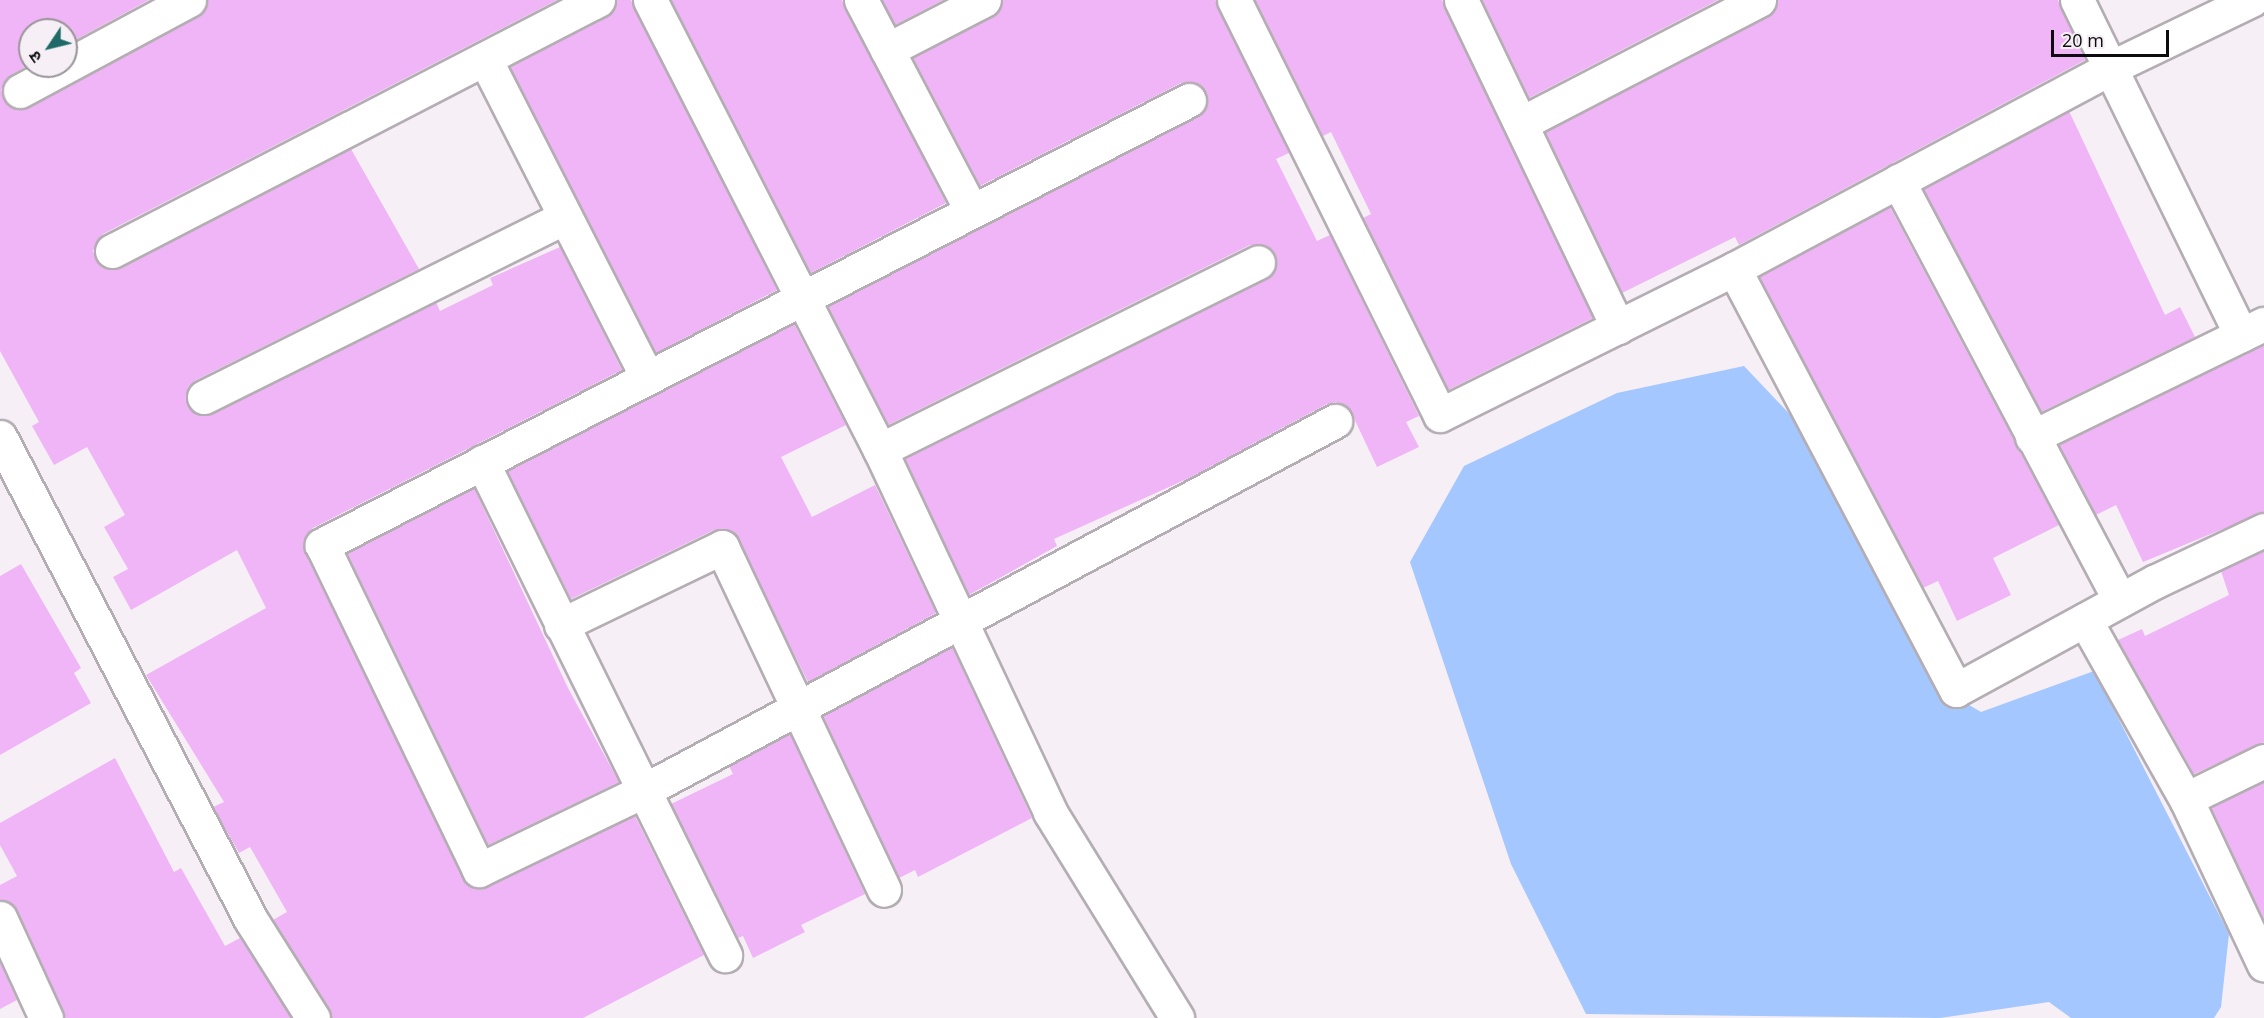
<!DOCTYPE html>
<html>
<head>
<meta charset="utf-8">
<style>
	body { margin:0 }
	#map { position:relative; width:2264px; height:1018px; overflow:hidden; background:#f6f0f6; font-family:"Open Sans","Noto Sans Devanagari",sans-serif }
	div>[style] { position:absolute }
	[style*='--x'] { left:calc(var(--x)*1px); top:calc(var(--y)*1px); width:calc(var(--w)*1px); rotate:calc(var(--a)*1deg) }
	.water>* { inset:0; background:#a3c7fe }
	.building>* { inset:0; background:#efb5f6 }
	.roads { filter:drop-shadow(2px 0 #b4adb3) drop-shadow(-2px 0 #b4adb3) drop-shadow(0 2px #b4adb3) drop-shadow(0 -2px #b4adb3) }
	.minor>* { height:33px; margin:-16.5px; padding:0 16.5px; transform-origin:16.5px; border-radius:16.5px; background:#fff }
	.tertiary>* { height:33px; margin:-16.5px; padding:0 16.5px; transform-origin:16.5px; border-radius:16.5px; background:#fff }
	span { translate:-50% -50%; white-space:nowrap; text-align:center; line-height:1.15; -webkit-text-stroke:6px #f6f0f6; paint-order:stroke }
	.north { position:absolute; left:18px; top:18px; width:60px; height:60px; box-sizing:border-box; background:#f6f0f6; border:2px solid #999499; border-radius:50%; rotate:235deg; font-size:16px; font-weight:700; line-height:24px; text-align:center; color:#0d0b0d }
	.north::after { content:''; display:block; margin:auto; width:21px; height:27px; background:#1f6a68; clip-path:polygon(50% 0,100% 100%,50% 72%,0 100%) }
	.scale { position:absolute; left:2051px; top:30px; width:118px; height:27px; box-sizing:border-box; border:3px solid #0d0b0d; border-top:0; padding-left:8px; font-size:18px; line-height:21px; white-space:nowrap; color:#0d0b0d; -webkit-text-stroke:4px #f6f0f6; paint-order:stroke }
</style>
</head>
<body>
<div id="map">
	<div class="water">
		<div style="clip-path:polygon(1744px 366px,1818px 444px,1939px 687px,1981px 712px,2094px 671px,2229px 934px,2221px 1007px,2214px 1018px,2071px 1018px,2049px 1002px,1940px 1018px,1586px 1014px,1511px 864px,1410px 562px,1464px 466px,1617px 393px)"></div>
	</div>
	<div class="building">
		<div style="clip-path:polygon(0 0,149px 0,66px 45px,66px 30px,30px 30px,30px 64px,11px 75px,1px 90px,10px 107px,20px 110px,198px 17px,208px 0,557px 0,103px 234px,93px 251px,102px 267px,121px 268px,351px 149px,419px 269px,196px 380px,188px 387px,187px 405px,203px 416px,436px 302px,440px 311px,493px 285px,490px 278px,560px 247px,622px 370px,313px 528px,306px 535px,305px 553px,468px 885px,487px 887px,635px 816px,704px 955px,583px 1018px,332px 1018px,273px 920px,287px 912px,250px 847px,239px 853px,213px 807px,224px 802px,146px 675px,266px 608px,237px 550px,131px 610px,113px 577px,128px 569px,104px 527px,125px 515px,87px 447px,54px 465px,32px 426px,39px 422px,0 351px)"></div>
		<div style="clip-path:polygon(617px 0,631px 0,777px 290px,656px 353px,510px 67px,607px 17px)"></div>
		<div style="clip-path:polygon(671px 0,842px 0,946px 203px,811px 273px)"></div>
		<div style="clip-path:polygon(882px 0,943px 0,895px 25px)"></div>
		<div style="clip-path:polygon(1003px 0,1215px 0,1289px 153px,1276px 159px,1317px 241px,1330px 235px,1419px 416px,1406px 422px,1419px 447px,1377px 467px,1351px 412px,1336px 402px,1327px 404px,1189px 478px,1054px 539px,1057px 546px,969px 595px,905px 459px,1266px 279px,1277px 263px,1268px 246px,1250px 245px,888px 425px,828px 307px,1198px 117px,1208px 102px,1200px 85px,1181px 83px,980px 186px,913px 58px,993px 17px)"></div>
		<div style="clip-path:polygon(1255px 0,1442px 0,1593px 318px,1448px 390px,1363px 218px,1371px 214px,1331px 132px,1323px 136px)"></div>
		<div style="clip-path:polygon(1482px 0,1718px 0,1529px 98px)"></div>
		<div style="clip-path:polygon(1778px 0,2058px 0,2085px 60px,1739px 245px,1735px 237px,1622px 293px,1545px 132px,1768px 17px)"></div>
		<div style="clip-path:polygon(2069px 111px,2165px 315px,2180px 307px,2195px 337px,2041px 412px,1923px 189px)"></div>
		<div style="clip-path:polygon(1890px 207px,2059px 525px,1993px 558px,2011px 595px,1957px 621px,1938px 581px,1923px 588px,1759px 277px)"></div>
		<div style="clip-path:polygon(794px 324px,846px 425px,781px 457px,812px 517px,875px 485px,936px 613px,808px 682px,733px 532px,714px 530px,571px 599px,507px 471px)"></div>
		<div style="clip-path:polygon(2264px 345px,2264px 512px,2143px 562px,2116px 505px,2096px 515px,2059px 445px)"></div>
		<div style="clip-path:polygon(474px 488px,568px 688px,619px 782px,488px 845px,347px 553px)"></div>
		<div style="clip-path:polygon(2264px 551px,2264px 742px,2194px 774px,2118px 640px,2142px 629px,2145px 636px,2229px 595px,2221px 571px)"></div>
		<div style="clip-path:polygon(21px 564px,81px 668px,74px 673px,91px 703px,0 755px,0 576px)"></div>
		<div style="clip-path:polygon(952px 647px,1032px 818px,918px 877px,915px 870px,899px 878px,823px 716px)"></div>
		<div style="clip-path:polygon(790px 734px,865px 894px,801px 925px,805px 932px,753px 958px,743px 936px,738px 938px,671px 804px,733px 774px,729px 766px)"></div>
		<div style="clip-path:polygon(115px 758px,174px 872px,181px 868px,225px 946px,240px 938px,291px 1018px,64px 1018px,17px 910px,0 900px,0 885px,17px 876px,0 845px,0 823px)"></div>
		<div style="clip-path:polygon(2264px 782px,2264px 921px,2211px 808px)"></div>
		<div style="clip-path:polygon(0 963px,17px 1000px,0 1009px)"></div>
	</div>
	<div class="roads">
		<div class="minor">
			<div style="--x:650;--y:0;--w:505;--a:62.93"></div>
			<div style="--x:880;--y:450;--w:400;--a:64.8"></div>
			<div style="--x:1050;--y:812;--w:242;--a:58.3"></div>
			<div style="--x:861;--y:0;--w:235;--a:62.3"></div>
			<div style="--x:1234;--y:0;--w:463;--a:63.6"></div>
			<div style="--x:1440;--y:415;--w:328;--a:-26.4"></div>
			<div style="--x:1734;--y:269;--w:426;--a:-28.1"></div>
			<div style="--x:2110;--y:68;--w:157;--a:-25.7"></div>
			<div style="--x:1461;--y:0;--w:363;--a:64.4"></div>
			<div style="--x:2077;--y:0;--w:373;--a:63.9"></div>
			<div style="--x:887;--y:50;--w:109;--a:-27.3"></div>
			<div style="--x:485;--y:59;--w:357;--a:63"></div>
			<div style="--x:20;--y:91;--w:192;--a:-28.3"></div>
			<div style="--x:1189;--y:100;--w:975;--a:152.83"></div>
			<div style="--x:322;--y:545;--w:361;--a:64.2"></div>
			<div style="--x:479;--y:870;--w:182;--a:-25.7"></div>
			<div style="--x:643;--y:791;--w:785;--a:-28.13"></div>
			<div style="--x:1522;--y:123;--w:267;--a:-27.4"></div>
			<div style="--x:1898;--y:181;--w:474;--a:62.1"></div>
			<div style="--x:112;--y:251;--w:547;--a:-27.31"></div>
			<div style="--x:1734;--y:269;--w:476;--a:62.2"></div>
			<div style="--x:1956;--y:690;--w:228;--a:-28.6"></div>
			<div style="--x:2156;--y:581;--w:119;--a:-25.3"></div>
			<div style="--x:204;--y:397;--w:403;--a:-26.5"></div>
			<div style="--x:2032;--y:437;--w:258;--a:-26"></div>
			<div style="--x:880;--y:450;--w:422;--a:-26.4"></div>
			<div style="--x:482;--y:462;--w:550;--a:63.76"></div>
			<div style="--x:2085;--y:620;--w:206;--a:60.6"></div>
			<div style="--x:2186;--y:799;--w:183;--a:64.8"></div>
			<div style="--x:561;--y:625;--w:179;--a:-25.8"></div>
			<div style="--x:722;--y:547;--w:379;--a:64.7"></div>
			<div style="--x:2186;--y:799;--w:87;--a:-26"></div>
			<div style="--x:0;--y:918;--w:110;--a:65.3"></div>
		</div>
		<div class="tertiary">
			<div style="--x:0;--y:437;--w:544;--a:62.54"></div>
			<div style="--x:251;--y:920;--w:116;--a:57.7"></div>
		</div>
	</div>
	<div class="north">उ</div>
	<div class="scale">20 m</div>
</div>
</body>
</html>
